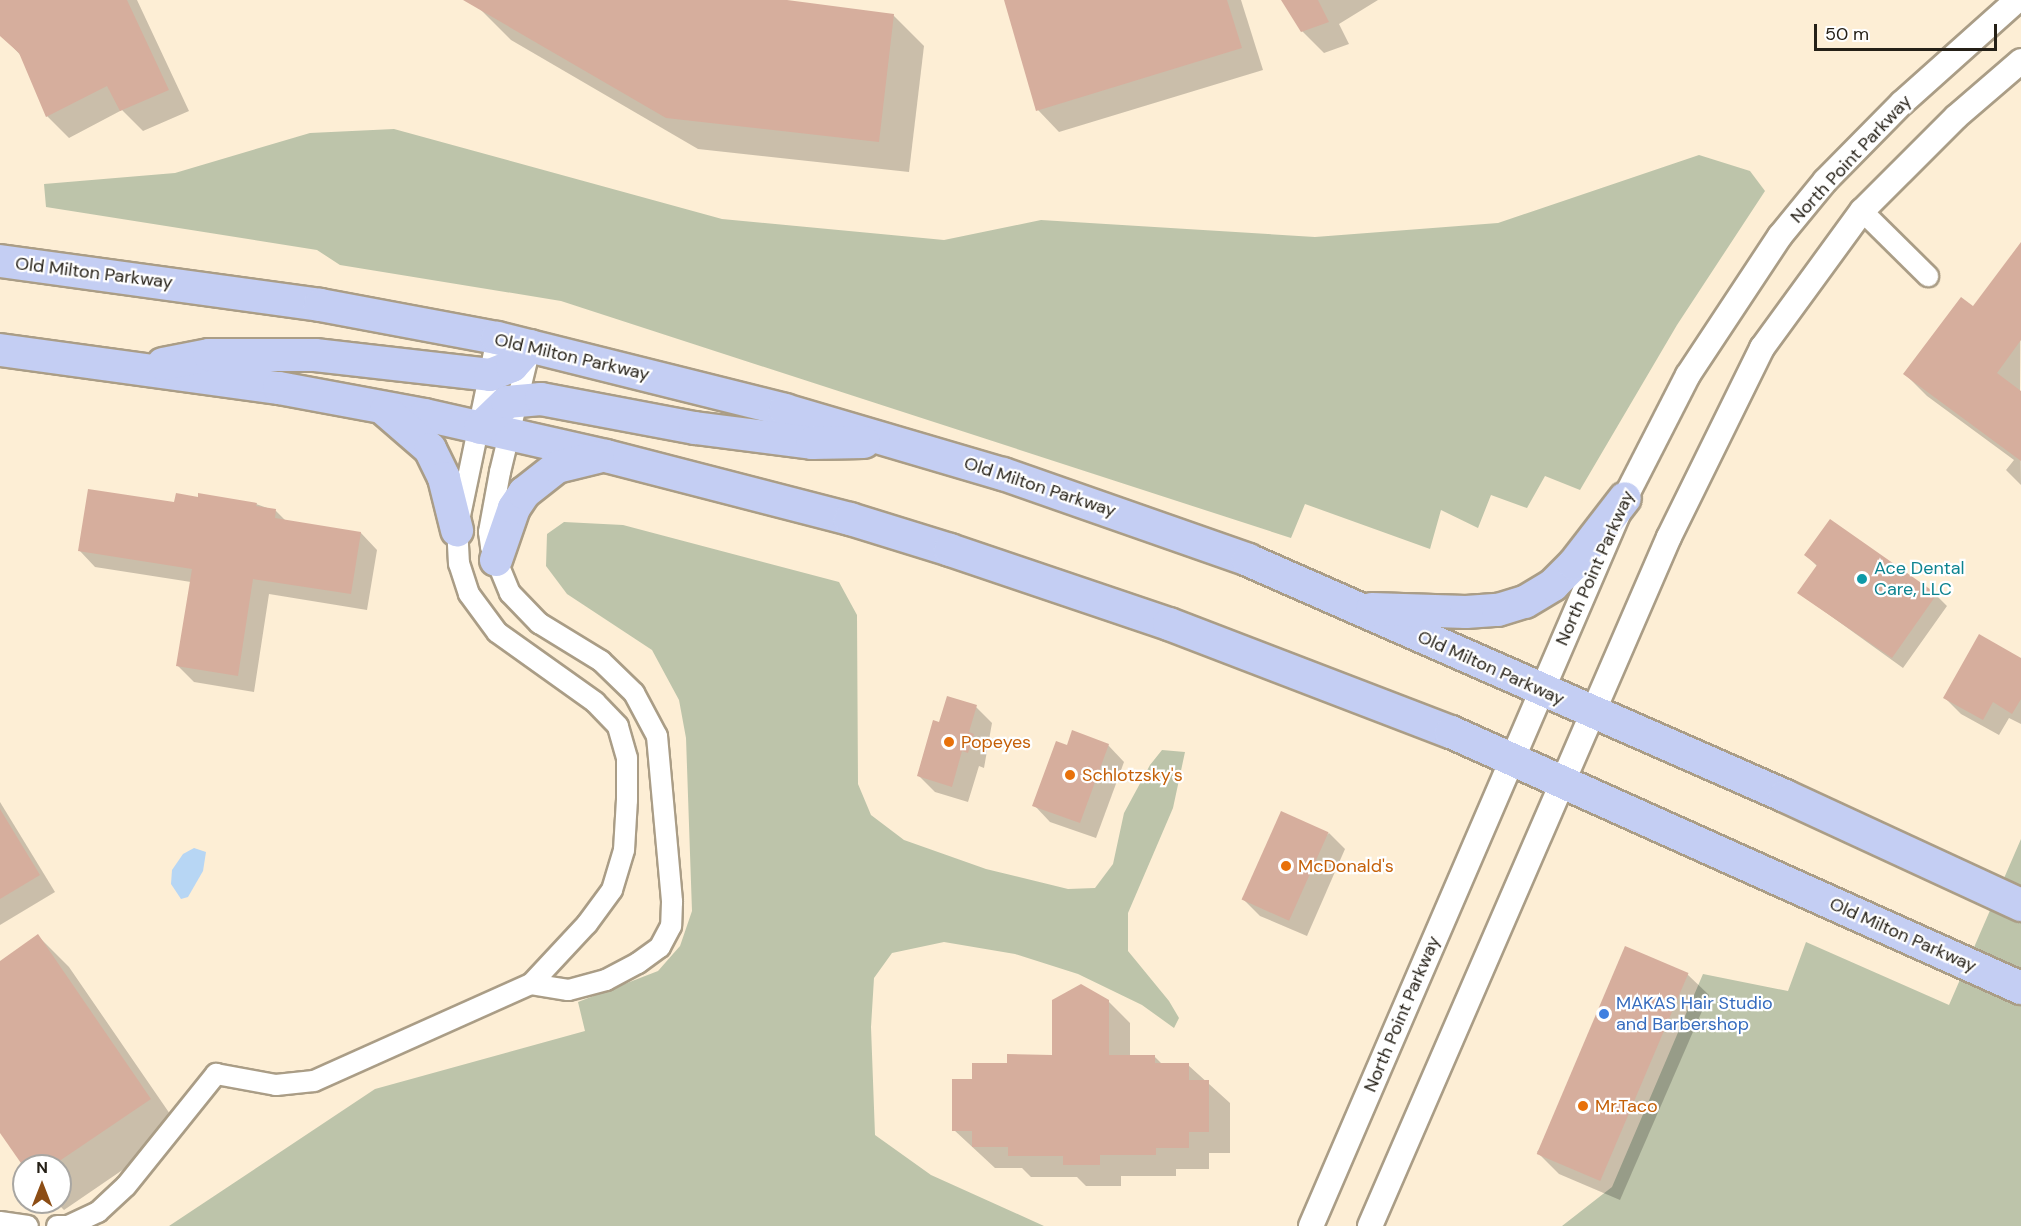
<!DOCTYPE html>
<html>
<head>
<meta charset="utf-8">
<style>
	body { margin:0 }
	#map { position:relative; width:2021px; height:1226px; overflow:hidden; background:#fdeed5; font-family:"DM Sans",sans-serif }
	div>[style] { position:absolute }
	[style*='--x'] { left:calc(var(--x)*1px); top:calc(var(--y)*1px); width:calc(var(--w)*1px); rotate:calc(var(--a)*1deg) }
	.green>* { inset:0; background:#bdc4aa }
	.water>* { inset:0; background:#b7d6f4 }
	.shadow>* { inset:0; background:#0003 }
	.building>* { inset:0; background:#d6ae9d; transform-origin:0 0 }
	.roads { filter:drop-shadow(2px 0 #aa9d86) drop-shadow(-2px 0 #aa9d86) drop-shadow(0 2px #aa9d86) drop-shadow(0 -2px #aa9d86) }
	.minor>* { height:20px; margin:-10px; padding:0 10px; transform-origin:10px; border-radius:10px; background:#fff }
	.tertiary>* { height:24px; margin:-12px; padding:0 12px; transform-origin:12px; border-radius:12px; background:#fff }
	.trunk>* { height:32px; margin:-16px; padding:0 16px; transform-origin:16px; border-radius:16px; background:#c4cef3 }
	.dots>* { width:16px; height:16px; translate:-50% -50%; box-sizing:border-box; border:3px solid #fff; border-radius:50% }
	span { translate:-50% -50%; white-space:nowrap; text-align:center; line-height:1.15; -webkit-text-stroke:4.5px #fff; paint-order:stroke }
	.street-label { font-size:18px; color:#252017 }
	.culture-label { font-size:18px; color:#0d838f }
	.left { translate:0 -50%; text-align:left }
	.food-label { font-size:18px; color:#c56008 }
	.shop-label { font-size:18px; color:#366cbe }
	.north { position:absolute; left:12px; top:1154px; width:60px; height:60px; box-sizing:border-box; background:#fff; border:2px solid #a8a6a2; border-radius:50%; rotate:0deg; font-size:16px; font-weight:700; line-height:24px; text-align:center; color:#252017 }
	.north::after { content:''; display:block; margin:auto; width:21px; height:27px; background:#8c4d15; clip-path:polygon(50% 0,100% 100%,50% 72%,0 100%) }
	.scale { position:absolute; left:1814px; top:24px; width:183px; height:27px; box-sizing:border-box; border:3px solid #252017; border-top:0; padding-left:8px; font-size:18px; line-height:21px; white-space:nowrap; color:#252017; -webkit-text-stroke:4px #fff; paint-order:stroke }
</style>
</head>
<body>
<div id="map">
	<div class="green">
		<div style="clip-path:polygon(394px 129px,722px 219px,944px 240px,1041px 220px,1315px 237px,1498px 223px,1699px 155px,1750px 171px,1765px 191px,1677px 325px,1580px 490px,1545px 476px,1527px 508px,1491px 495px,1478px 528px,1441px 510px,1430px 549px,1305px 504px,1291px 538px,561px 301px,340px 265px,317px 250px,46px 207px,44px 184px,175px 173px,310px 133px)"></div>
		<div style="clip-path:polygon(564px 522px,623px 525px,839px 582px,857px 615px,858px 784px,871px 815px,904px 840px,986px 869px,1068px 889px,1095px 888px,1113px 864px,1124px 813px,1150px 765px,1162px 750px,1185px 752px,1173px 808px,1128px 913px,1128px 951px,1169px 1001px,1179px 1018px,1174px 1028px,1142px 1005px,1078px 974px,1015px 954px,944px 942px,892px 953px,874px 978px,871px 1027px,875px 1135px,931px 1175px,1044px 1226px,169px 1226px,375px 1089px,585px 1031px,578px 1002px,658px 971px,680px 946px,692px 911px,686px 738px,679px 700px,652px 650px,567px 594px,546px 566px,547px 534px)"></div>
		<div style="clip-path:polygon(2021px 839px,2021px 1226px,1562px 1226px,1612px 1187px,1703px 974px,1788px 991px,1806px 942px,1949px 1005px)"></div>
	</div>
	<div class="water">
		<div style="clip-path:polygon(194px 848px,206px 852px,203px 871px,188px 897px,181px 899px,171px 884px,172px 870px,183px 854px)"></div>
	</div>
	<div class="shadow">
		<div style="clip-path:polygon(0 0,137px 0,189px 111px,143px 131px,122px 110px,69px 138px,47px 116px,23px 58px,0 33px)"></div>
		<div style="clip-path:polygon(486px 0,776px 0,893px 15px,924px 46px,909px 172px,698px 149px,511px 40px,480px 9px)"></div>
		<div style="clip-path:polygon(1006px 0,1241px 0,1263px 70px,1059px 132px,1038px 110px)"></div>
		<div style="clip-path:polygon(1283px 0,1378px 0,1339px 24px,1349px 44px,1324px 53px,1302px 31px)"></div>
		<div style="clip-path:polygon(2021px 245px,2020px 392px,2021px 485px,2006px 470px,2014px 460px,1927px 396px,1905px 374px,1974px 308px)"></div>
		<div style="clip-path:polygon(176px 504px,256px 504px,276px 511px,287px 522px,361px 533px,377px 550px,367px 610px,269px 594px,254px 692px,194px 682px,178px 666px,191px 582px,95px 567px,79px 550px)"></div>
		<div style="clip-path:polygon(1806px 555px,1936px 595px,1947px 606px,1903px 668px,1799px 593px,1818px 567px)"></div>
		<div style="clip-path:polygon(2021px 659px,2021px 724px,2009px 718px,1999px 735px,1961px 714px,1945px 698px)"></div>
		<div style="clip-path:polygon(976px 707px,992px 723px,984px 768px,979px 766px,968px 802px,935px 792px,918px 775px)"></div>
		<div style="clip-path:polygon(1108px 745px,1124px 762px,1096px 838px,1050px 822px,1034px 805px,1067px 746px)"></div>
		<div style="clip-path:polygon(0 802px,55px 892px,0 925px)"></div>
		<div style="clip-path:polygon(1329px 833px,1345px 849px,1307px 936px,1260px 916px,1244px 900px)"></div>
		<div style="clip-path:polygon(38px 936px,69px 967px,181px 1130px,64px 1210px,56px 1202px,60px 1202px,60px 1166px,24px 1166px,0 1131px,0 962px)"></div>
		<div style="clip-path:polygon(1687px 974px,1709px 995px,1620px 1200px,1559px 1174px,1537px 1152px)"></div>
		<div style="clip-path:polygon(1108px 1001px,1130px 1023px,1130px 1056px,1154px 1056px,1163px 1065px,1188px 1065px,1230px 1103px,1230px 1153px,1209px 1153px,1209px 1169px,1176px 1169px,1176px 1176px,1121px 1176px,1121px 1186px,1086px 1186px,1077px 1177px,1031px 1177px,1022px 1168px,995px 1168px,954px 1130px,974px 1081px,1008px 1065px,1053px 1056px)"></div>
	</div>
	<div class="building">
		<div style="clip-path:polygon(0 0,127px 0,169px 90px,120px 111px,107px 86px,46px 117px,19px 53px,0 36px)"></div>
		<div style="clip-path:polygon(463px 0,787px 0,894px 14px,879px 142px,666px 118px)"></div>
		<div style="clip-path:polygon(1004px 0,1227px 0,1242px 48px,1036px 111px)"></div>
		<div style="clip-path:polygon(1281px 0,1318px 0,1329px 22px,1301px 32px)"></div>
		<div style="clip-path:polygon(2021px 242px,2021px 340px,1997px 373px,2021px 391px,2021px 461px,1903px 374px,1961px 297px,1973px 306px)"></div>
		<div style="clip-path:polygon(88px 489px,174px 502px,176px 493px,198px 497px,198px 493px,257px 503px,256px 506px,276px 509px,275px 518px,361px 532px,351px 594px,253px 579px,238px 676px,176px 666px,192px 569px,78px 551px)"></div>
		<div style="clip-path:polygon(1830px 519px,1937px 594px,1892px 658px,1797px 593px,1817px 565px,1804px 555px)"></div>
		<div style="clip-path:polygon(1979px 634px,2021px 658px,2021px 699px,2012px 714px,1993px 702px,1983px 720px,1943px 698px)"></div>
		<div style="clip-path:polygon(947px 696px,977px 705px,969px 732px,974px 734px,968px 753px,962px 751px,952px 787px,917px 776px,933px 720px,939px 722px)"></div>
		<div style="clip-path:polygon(1072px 730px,1109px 744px,1080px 823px,1032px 806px,1056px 741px,1067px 745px)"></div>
		<div style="clip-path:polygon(0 809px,40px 875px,0 899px)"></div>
		<div style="left:1281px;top:811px;width:52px;height:97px;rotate:24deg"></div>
		<div style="clip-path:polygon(38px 934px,151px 1099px,52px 1166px,23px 1166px,0 1133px,0 961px)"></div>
		<div style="left:1625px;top:946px;width:69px;height:226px;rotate:23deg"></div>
		<div style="clip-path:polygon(1081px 984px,1109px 1000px,1109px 1055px,1155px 1055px,1155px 1063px,1189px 1063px,1189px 1080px,1209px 1080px,1209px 1132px,1189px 1132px,1189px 1148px,1156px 1148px,1156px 1155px,1100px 1155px,1100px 1165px,1063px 1165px,1063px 1156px,1008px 1156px,1008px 1147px,972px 1147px,972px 1131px,952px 1131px,952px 1079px,972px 1079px,972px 1063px,1007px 1063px,1007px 1054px,1052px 1055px,1052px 1000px)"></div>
	</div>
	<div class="roads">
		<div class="minor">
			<div style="--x:1862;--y:211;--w:93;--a:44.6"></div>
			<div style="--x:529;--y:352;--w:123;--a:103.6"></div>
			<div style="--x:500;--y:472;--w:61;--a:100.4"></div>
			<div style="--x:489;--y:532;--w:15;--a:82"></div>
			<div style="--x:491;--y:547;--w:50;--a:67.6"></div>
			<div style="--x:510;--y:593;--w:42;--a:46"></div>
			<div style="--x:539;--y:623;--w:73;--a:31.5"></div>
			<div style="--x:601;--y:661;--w:46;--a:44.1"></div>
			<div style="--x:634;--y:693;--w:49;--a:61.9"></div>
			<div style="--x:657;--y:736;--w:167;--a:84.8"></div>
			<div style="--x:672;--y:902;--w:24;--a:92"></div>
			<div style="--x:671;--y:926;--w:24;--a:118"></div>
			<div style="--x:660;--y:947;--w:27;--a:144"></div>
			<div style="--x:638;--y:963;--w:36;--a:152"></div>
			<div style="--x:606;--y:980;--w:39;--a:165"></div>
			<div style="--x:568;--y:990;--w:37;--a:-171"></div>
			<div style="--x:0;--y:1222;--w:28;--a:8"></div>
			<div style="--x:57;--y:1226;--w:11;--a:0"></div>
			<div style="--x:68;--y:1226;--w:33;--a:-25"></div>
			<div style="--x:98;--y:1212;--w:38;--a:-43"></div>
			<div style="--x:126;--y:1186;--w:144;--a:-51.2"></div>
			<div style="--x:216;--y:1074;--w:61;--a:10.4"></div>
			<div style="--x:276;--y:1085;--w:38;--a:-6"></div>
			<div style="--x:314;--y:1081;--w:238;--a:-24.1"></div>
			<div style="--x:531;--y:984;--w:82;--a:-47"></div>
			<div style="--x:587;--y:924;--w:42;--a:-53.7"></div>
			<div style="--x:612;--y:890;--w:42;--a:-73.3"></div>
			<div style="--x:624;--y:850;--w:50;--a:-86.6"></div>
			<div style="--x:627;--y:800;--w:42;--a:-90"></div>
			<div style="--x:627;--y:758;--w:33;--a:-106"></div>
			<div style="--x:618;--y:726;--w:33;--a:-134"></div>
			<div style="--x:595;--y:702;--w:120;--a:-144.5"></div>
			<div style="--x:497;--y:632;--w:47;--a:-126.4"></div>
			<div style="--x:469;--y:594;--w:32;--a:-108"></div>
			<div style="--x:459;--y:564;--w:34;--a:-93"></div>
			<div style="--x:457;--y:530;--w:196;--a:-78.2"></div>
		</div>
		<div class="tertiary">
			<div style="--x:1311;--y:1226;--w:793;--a:-66.67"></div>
			<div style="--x:1625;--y:498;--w:138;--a:-62.9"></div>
			<div style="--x:1688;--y:375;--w:167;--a:-56.5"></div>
			<div style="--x:1780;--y:236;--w:71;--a:-50.7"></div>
			<div style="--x:1825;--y:181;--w:110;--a:-45.4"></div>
			<div style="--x:1902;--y:103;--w:154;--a:-41.8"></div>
			<div style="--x:1370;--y:1226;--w:751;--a:-66.54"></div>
			<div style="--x:1669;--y:537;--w:211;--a:-63.8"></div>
			<div style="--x:1762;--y:348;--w:170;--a:-53.9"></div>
			<div style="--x:1862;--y:211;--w:133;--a:-45"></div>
			<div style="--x:1956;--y:117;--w:86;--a:-40.7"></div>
		</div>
		<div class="trunk">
			<div style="--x:0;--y:261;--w:323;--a:7.8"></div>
			<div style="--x:320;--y:305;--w:180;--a:10.6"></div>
			<div style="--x:497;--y:338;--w:297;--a:14"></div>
			<div style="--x:785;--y:410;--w:227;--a:16.4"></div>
			<div style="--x:1003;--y:474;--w:260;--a:19.3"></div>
			<div style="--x:1248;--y:560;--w:587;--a:23.72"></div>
			<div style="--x:1785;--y:796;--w:260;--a:24.8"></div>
			<div style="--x:0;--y:350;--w:282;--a:7.8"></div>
			<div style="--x:279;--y:388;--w:148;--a:10.5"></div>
			<div style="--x:425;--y:415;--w:186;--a:12.8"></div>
			<div style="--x:606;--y:456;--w:252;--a:14.5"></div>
			<div style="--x:850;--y:519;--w:105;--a:17.2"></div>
			<div style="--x:950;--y:550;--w:231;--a:18.7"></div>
			<div style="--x:1169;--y:624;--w:302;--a:21"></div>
			<div style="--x:1451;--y:732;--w:625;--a:24.19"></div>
			<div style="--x:163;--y:364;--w:47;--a:-11.1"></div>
			<div style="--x:209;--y:355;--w:106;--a:0"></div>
			<div style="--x:315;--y:355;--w:176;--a:6.5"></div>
			<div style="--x:490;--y:375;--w:24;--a:-22"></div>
			<div style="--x:512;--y:366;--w:27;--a:-48"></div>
			<div style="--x:386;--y:411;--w:58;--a:40.8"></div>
			<div style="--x:430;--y:449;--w:32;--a:64"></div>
			<div style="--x:444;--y:478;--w:54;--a:76"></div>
			<div style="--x:480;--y:428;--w:37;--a:-44"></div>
			<div style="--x:507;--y:402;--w:34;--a:-5"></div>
			<div style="--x:541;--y:399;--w:157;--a:10.7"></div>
			<div style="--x:695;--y:428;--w:118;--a:7.3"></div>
			<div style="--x:812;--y:443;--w:52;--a:-1.1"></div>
			<div style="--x:496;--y:560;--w:55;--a:-70.9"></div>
			<div style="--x:514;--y:508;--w:18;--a:-56"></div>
			<div style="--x:524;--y:493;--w:42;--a:-38.2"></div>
			<div style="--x:557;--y:467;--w:42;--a:-13.7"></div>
			<div style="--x:1372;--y:609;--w:94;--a:1.8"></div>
			<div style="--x:1466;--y:612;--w:32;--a:-4"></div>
			<div style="--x:1498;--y:610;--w:28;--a:-17"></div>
			<div style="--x:1525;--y:602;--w:33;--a:-31"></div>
			<div style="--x:1553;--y:585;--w:30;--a:-45"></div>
			<div style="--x:1574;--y:564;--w:83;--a:-52.3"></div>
		</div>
	</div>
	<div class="dots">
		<div style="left:1862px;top:579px;background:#0f9aa8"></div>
		<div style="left:949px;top:742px;background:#e8710a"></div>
		<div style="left:1070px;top:775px;background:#e8710a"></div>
		<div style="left:1286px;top:866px;background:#e8710a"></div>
		<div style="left:1604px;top:1014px;background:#3f7fe0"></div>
		<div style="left:1583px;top:1106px;background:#e8710a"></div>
	</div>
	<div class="street-label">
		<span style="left:1851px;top:159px;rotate:-47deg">North Point Parkway</span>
		<span style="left:94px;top:273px;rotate:7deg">Old Milton Parkway</span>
		<span style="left:572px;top:357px;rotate:13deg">Old Milton Parkway</span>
		<span style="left:1040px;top:487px;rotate:18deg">Old Milton Parkway</span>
		<span style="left:1595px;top:568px;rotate:-66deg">North Point Parkway</span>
		<span style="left:1491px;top:668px;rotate:24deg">Old Milton Parkway</span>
		<span style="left:1903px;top:935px;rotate:24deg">Old Milton Parkway</span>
		<span style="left:1402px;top:1014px;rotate:-67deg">North Point Parkway</span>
	</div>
	<div class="culture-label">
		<span class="left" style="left:1874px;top:579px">Ace Dental<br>Care, LLC</span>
	</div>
	<div class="food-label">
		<span class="left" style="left:961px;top:742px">Popeyes</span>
		<span class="left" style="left:1082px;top:775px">Schlotzsky's</span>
		<span class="left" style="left:1298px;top:866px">McDonald's</span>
		<span class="left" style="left:1595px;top:1106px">Mr.Taco</span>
	</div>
	<div class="shop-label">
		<span class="left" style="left:1616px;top:1014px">MAKAS Hair Studio<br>and Barbershop</span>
	</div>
	<div class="north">N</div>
	<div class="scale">50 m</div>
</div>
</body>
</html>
